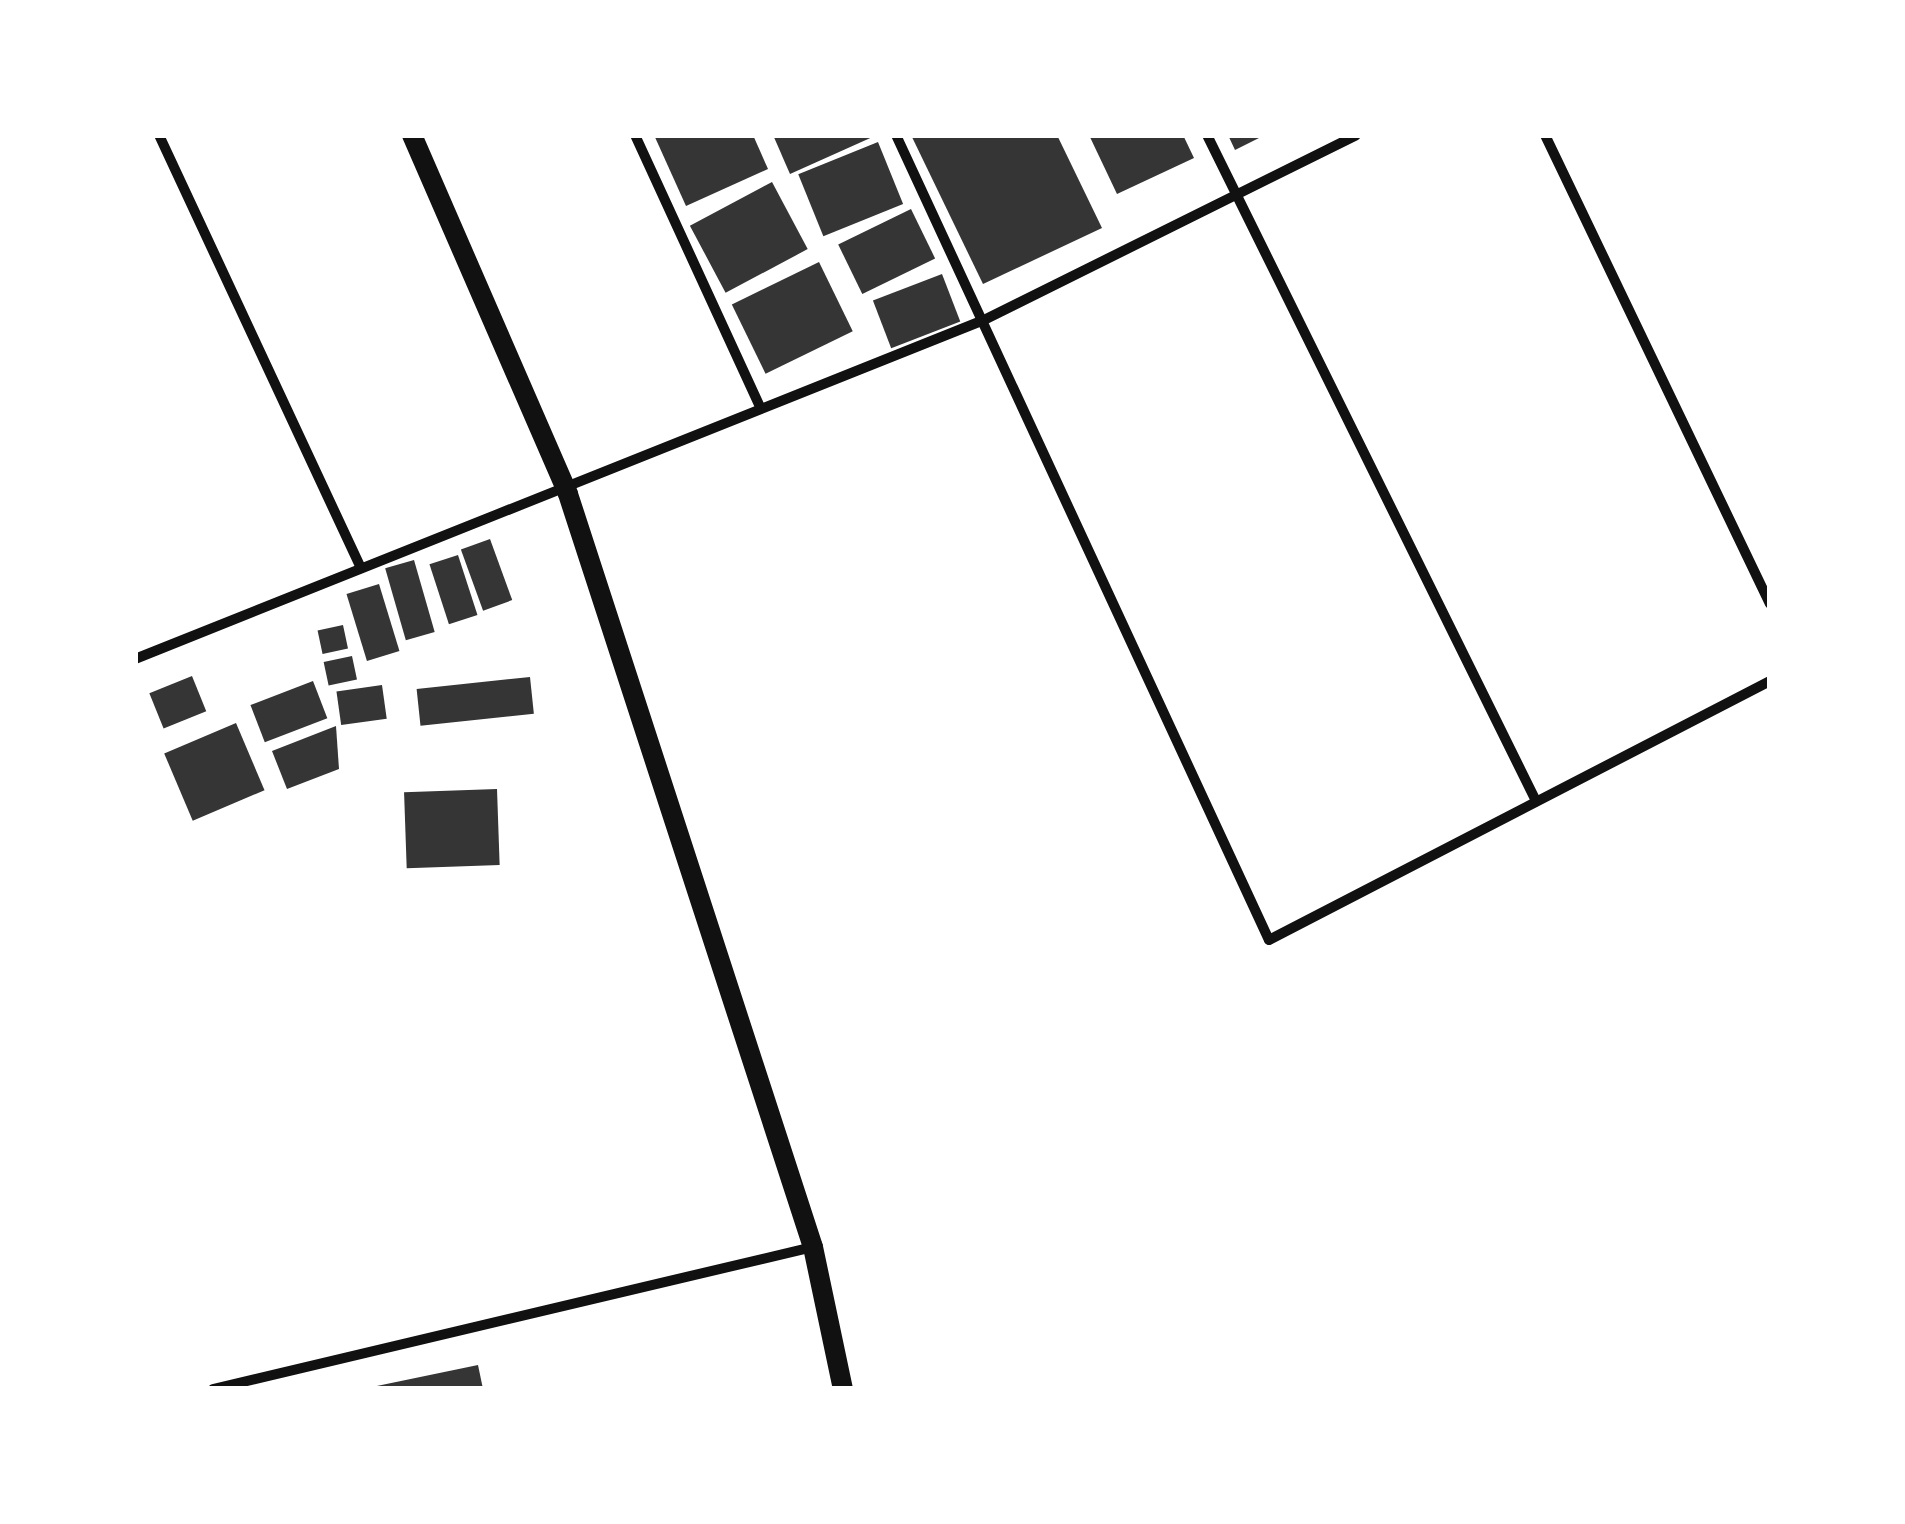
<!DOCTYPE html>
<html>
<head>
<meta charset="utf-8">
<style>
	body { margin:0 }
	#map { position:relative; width:1905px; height:1524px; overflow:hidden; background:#fff; font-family:"DejaVu Sans",sans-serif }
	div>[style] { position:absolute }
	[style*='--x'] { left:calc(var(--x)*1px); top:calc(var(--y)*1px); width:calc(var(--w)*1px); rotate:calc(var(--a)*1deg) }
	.building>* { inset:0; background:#353535; transform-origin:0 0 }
	.minor>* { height:10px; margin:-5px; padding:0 5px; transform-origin:5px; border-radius:5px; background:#111 }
	.secondary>* { height:20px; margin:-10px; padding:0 10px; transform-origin:10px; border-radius:10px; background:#111 }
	span { translate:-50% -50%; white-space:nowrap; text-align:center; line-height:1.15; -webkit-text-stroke:8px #fff; paint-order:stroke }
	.frame { position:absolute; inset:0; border:138px solid #fff; pointer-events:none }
</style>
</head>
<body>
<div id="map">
	<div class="building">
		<div style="clip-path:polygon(654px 135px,753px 135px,768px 169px,686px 206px)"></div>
		<div style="clip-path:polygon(773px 135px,877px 135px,790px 174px)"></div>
		<div style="clip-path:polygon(911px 135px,1057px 135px,1102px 228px,983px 284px)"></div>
		<div style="clip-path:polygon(1089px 135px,1183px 135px,1194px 158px,1117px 194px)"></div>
		<div style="clip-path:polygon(1228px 135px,1265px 135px,1235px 150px)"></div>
		<div style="left:878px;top:142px;width:67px;height:86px;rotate:68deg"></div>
		<div style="left:772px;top:182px;width:76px;height:93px;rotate:62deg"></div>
		<div style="left:911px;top:209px;width:55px;height:81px;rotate:64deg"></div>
		<div style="left:819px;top:262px;width:77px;height:97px;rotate:64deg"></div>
		<div style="left:942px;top:274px;width:51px;height:74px;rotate:69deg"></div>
		<div style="left:490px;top:539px;width:65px;height:31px;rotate:70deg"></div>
		<div style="left:458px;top:555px;width:63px;height:30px;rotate:72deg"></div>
		<div style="left:414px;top:560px;width:75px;height:30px;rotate:74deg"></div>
		<div style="left:379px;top:584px;width:70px;height:34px;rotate:73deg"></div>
		<div style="left:343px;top:625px;width:24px;height:26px;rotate:78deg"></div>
		<div style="left:352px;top:656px;width:24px;height:29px;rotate:78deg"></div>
		<div style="left:192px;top:676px;width:38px;height:46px;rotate:68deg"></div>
		<div style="left:530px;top:677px;width:37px;height:114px;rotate:84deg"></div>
		<div style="left:313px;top:681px;width:40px;height:67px;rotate:69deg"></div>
		<div style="left:382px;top:685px;width:34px;height:46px;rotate:82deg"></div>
		<div style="left:236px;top:723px;width:73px;height:78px;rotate:67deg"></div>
		<div style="clip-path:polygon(336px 726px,339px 769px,287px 789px,272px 751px)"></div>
		<div style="left:497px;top:789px;width:76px;height:93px;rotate:88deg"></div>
		<div style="clip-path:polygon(478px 1365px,483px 1389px,372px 1389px,372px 1387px)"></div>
	</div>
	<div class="minor">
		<div style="--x:159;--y:135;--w:478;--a:65"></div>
		<div style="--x:635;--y:135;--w:299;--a:65.3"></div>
		<div style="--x:896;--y:135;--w:887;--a:65.14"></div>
		<div style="--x:1269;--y:940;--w:564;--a:-27.34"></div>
		<div style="--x:1207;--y:135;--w:743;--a:63.71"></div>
		<div style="--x:1545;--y:135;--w:520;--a:64.37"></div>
		<div style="--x:135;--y:659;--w:914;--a:-21.77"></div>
		<div style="--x:984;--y:320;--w:415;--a:-26.4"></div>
		<div style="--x:213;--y:1389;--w:617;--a:-13.32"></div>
	</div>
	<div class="secondary">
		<div style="--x:412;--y:135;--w:391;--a:66.5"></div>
		<div style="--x:568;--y:494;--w:792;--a:71.98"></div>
		<div style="--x:813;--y:1247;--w:145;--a:78.1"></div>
	</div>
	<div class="frame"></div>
</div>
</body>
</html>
